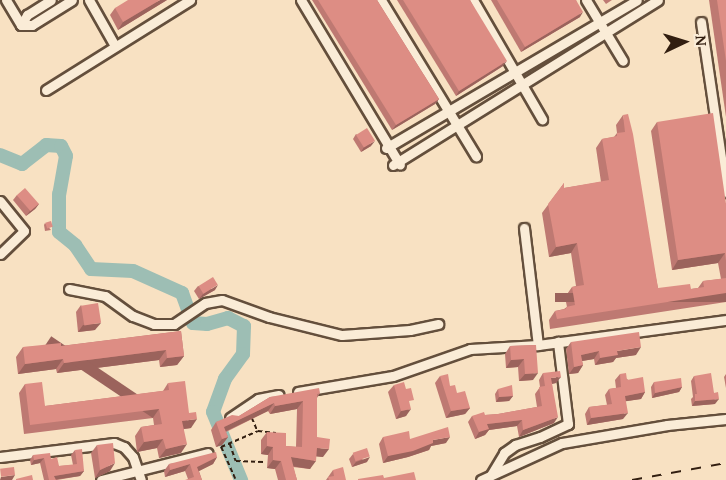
<!DOCTYPE html>
<html>
<head>
<meta charset="utf-8">
<style>
	body { margin:0 }
	#map { position:relative; width:726px; height:480px; overflow:hidden; background:#f8e1c2; font-family:"Gentium Book Plus",serif }
	div>[style] { position:absolute }
	[style*='--x'] { left:calc(var(--x)*1px); top:calc(var(--y)*1px); width:calc(var(--w)*1px); rotate:calc(var(--a)*1deg) }
	.river>* { height:14px; margin:-7px; padding:0 7px; transform-origin:7px; border-radius:7px; background:#9dbeb4 }
	.path>* { height:1.5px; margin-top:-0.75px; transform-origin:0; background:repeating-linear-gradient(90deg,#321e10 0 4.5px,transparent 0 7.5px) }
	.roads { filter:drop-shadow(2px 0 #644f3c) drop-shadow(-2px 0 #644f3c) drop-shadow(0 2px #644f3c) drop-shadow(0 -2px #644f3c) }
	.minor>* { height:9px; margin:-4.5px; padding:0 4.5px; transform-origin:4.5px; border-radius:4.5px; background:#faecd7 }
	.rail>* { height:2px; margin-top:-1px; transform-origin:0; background:repeating-linear-gradient(90deg,#321e10 0 10px,transparent 0 20px) }
	.wall>* { inset:0; background:#be7972 }
	.shaded-wall>* { inset:0; background:#9b635c; transform-origin:0 0 }
	.building>* { inset:0; background:#dd8d84; transform-origin:0 0 }
	span { translate:-50% -50%; white-space:nowrap; text-align:center; line-height:1.15; -webkit-text-stroke:5px #faecd7; paint-order:stroke }
	.north { position:absolute; left:654px; top:12px; width:60px; height:60px; -webkit-text-stroke:4px #faecd7; paint-order:stroke; rotate:86deg; font-size:16px; font-weight:700; line-height:24px; text-align:center; color:#321e10 }
	.north::after { content:''; display:block; margin:auto; width:21px; height:27px; background:#321e10; clip-path:polygon(50% 0,100% 100%,50% 72%,0 100%) }
</style>
</head>
<body>
<div id="map">
	<div class="river">
		<div style="--x:0;--y:155;--w:24;--a:22"></div>
		<div style="--x:22;--y:164;--w:31;--a:-38"></div>
		<div style="--x:46;--y:145;--w:15;--a:4"></div>
		<div style="--x:61;--y:146;--w:11;--a:63"></div>
		<div style="--x:66;--y:156;--w:39;--a:100"></div>
		<div style="--x:59;--y:194;--w:38;--a:90"></div>
		<div style="--x:59;--y:232;--w:21;--a:39"></div>
		<div style="--x:75;--y:245;--w:29;--a:56"></div>
		<div style="--x:91;--y:269;--w:42;--a:2.7"></div>
		<div style="--x:133;--y:271;--w:54;--a:24.2"></div>
		<div style="--x:182;--y:293;--w:32;--a:70"></div>
		<div style="--x:193;--y:323;--w:14;--a:4"></div>
		<div style="--x:207;--y:324;--w:22;--a:-16"></div>
		<div style="--x:228;--y:318;--w:18;--a:27"></div>
		<div style="--x:244;--y:326;--w:28;--a:92"></div>
		<div style="--x:243;--y:354;--w:31;--a:126"></div>
		<div style="--x:225;--y:379;--w:35;--a:110"></div>
		<div style="--x:213;--y:412;--w:74;--a:67.6"></div>
	</div>
	<div class="path">
		<div style="--x:252;--y:418;--w:13;--a:67"></div>
		<div style="--x:230;--y:444;--w:18;--a:71"></div>
		<div style="--x:236;--y:461;--w:28;--a:2"></div>
		<div style="--x:235;--y:479;--w:35;--a:-114"></div>
		<div style="--x:221;--y:447;--w:40;--a:-23.4"></div>
		<div style="--x:258;--y:431;--w:18;--a:6"></div>
	</div>
	<div class="roads">
		<div class="minor">
			<div style="--x:6;--y:0;--w:29;--a:59"></div>
			<div style="--x:89;--y:0;--w:53;--a:60.5"></div>
			<div style="--x:301;--y:0;--w:192;--a:59"></div>
			<div style="--x:381;--y:0;--w:183;--a:58.7"></div>
			<div style="--x:473;--y:0;--w:138;--a:59.9"></div>
			<div style="--x:586;--y:0;--w:71;--a:58.8"></div>
			<div style="--x:701;--y:22;--w:172;--a:81.6"></div>
			<div style="--x:21;--y:25;--w:11;--a:0"></div>
			<div style="--x:32;--y:25;--w:47;--a:-32"></div>
			<div style="--x:21;--y:25;--w:12;--a:-59"></div>
			<div style="--x:27;--y:15;--w:28;--a:-32"></div>
			<div style="--x:46;--y:90;--w:170;--a:-32"></div>
			<div style="--x:386;--y:148;--w:291;--a:-30.5"></div>
			<div style="--x:393;--y:165;--w:312;--a:-31.9"></div>
			<div style="--x:0;--y:201;--w:38;--a:51"></div>
			<div style="--x:24;--y:231;--w:33;--a:136"></div>
			<div style="--x:524;--y:228;--w:118;--a:83.2"></div>
			<div style="--x:69;--y:289;--w:37;--a:11"></div>
			<div style="--x:105;--y:296;--w:34;--a:36"></div>
			<div style="--x:133;--y:316;--w:22;--a:21"></div>
			<div style="--x:154;--y:324;--w:20;--a:0"></div>
			<div style="--x:174;--y:324;--w:37;--a:-34"></div>
			<div style="--x:205;--y:303;--w:17;--a:-10"></div>
			<div style="--x:222;--y:300;--w:50;--a:19.9"></div>
			<div style="--x:269;--y:317;--w:75;--a:13.9"></div>
			<div style="--x:342;--y:335;--w:68;--a:-4.2"></div>
			<div style="--x:410;--y:330;--w:29;--a:-12"></div>
			<div style="--x:298;--y:392;--w:96;--a:-9.6"></div>
			<div style="--x:393;--y:376;--w:82;--a:-19.3"></div>
			<div style="--x:470;--y:349;--w:68;--a:-3.4"></div>
			<div style="--x:538;--y:345;--w:190;--a:-7.6"></div>
			<div style="--x:230;--y:418;--w:34;--a:-34"></div>
			<div style="--x:258;--y:399;--w:21;--a:-11"></div>
			<div style="--x:0;--y:457;--w:115;--a:-7"></div>
			<div style="--x:114;--y:443;--w:11;--a:22"></div>
			<div style="--x:124;--y:447;--w:13;--a:48"></div>
			<div style="--x:133;--y:457;--w:24;--a:71"></div>
			<div style="--x:491;--y:475;--w:26;--a:-59"></div>
			<div style="--x:504;--y:453;--w:14;--a:-36"></div>
			<div style="--x:515;--y:445;--w:26;--a:-18"></div>
			<div style="--x:540;--y:437;--w:31;--a:-25"></div>
			<div style="--x:568;--y:424;--w:83;--a:-97"></div>
			<div style="--x:101;--y:480;--w:110;--a:-14.2"></div>
			<div style="--x:481;--y:480;--w:89;--a:-24.6"></div>
			<div style="--x:562;--y:443;--w:107;--a:-9.7"></div>
			<div style="--x:667;--y:425;--w:59;--a:-5.8"></div>
		</div>
	</div>
	<div class="rail">
		<div style="--x:632;--y:480;--w:96;--a:-10.3"></div>
	</div>
	<div class="wall">
		<div style="clip-path:polygon(167px 0,118px 30px,110px 15px,115px 8px)"></div>
		<div style="clip-path:polygon(312px 0,377px 0,439px 99px,435px 104px,392px 130px)"></div>
		<div style="clip-path:polygon(397px 0,470px 0,503px 66px,456px 96px)"></div>
		<div style="clip-path:polygon(491px 0,576px 0,580px 17px,521px 52px)"></div>
		<div style="clip-path:polygon(603px 0,612px 0,606px 4px)"></div>
		<div style="clip-path:polygon(709px 0,726px 0,726px 117px)"></div>
		<div style="clip-path:polygon(623px 115px,658px 288px,691px 289px,698px 288px,703px 281px,721px 279px,718px 263px,672px 270px,651px 131px,657px 122px,726px 204px,726px 302px,550px 329px,549px 320px,555px 311px,564px 309px,567px 307px,565px 297px,572px 287px,576px 286px,571px 253px,549px 257px,542px 213px,564px 183px,564px 188px,601px 182px,596px 148px,602px 139px,614px 137px,617px 133px,616px 125px)"></div>
		<div style="clip-path:polygon(356px 134px,371px 146px,361px 152px,353px 139px)"></div>
		<div style="clip-path:polygon(17px 195px,39px 204px,35px 209px,26px 216px,13px 200px)"></div>
		<div style="clip-path:polygon(45px 223px,51px 230px,45px 231px,44px 225px)"></div>
		<div style="clip-path:polygon(198px 286px,215px 290px,199px 299px,194px 291px)"></div>
		<div style="clip-path:polygon(81px 305px,95px 330px,78px 332px,76px 312px)"></div>
		<div style="clip-path:polygon(181px 331px,184px 356px,177px 365px,160px 367px,159px 360px,57px 373px,56px 369px,18px 374px,16px 357px,23px 347px,61px 346px)"></div>
		<div style="clip-path:polygon(571px 342px,636px 355px,616px 358px,613px 362px,595px 365px,594px 359px,582px 361px,583px 365px,578px 373px,569px 374px,566px 349px)"></div>
		<div style="clip-path:polygon(536px 345px,533px 380px,519px 381px,518px 367px,506px 368px,505px 354px,510px 346px)"></div>
		<div style="clip-path:polygon(543px 373px,556px 383px,552px 384px,554px 423px,519px 437px,517px 426px,489px 430px,485px 435px,475px 439px,468px 422px,472px 416px,498px 414px,537px 407px,535px 394px,540px 387px,539px 380px)"></div>
		<div style="clip-path:polygon(620px 374px,645px 392px,641px 399px,626px 401px,623px 419px,587px 425px,585px 414px,589px 407px,607px 405px,605px 395px,609px 389px,616px 388px,615px 380px)"></div>
		<div style="clip-path:polygon(726px 374px,726px 388px,724px 377px)"></div>
		<div style="clip-path:polygon(440px 376px,470px 408px,465px 414px,446px 418px,435px 383px)"></div>
		<div style="clip-path:polygon(694px 376px,714px 393px,715px 404px,692px 406px,691px 399px,693px 397px,691px 381px)"></div>
		<div style="clip-path:polygon(654px 382px,682px 387px,679px 392px,652px 398px,651px 387px)"></div>
		<div style="clip-path:polygon(168px 383px,191px 428px,184px 429px,181px 453px,159px 458px,157px 448px,137px 452px,135px 436px,141px 427px,154px 425px,153px 418px,24px 434px,19px 393px,25px 384px,45px 406px,163px 391px)"></div>
		<div style="clip-path:polygon(394px 385px,410px 406px,406px 416px,396px 419px,388px 392px)"></div>
		<div style="clip-path:polygon(498px 389px,513px 396px,509px 401px,496px 402px,495px 394px)"></div>
		<div style="clip-path:polygon(320px 393px,317px 398px,317px 437px,323px 457px,316px 456px,310px 469px,293px 467px,297px 480px,278px 480px,275px 469px,267px 468px,268px 455px,261px 454px,261px 440px,267px 432px,286px 446px,296px 447px,297px 409px,270px 414px,268px 411px,226px 432px,228px 437px,222px 445px,216px 447px,211px 430px,216px 422px,239px 416px,270px 397px)"></div>
		<div style="clip-path:polygon(383px 437px,410px 439px,446px 443px,431px 446px,429px 450px,408px 457px,383px 463px,379px 444px)"></div>
		<div style="clip-path:polygon(97px 445px,110px 471px,95px 478px,91px 453px)"></div>
		<div style="clip-path:polygon(75px 450px,84px 471px,80px 476px,57px 480px,44px 480px,40px 463px,31px 465px,30px 460px,33px 455px,51px 459px,59px 466px,73px 465px,71px 455px)"></div>
		<div style="clip-path:polygon(353px 454px,367px 462px,352px 467px,349px 459px)"></div>
		<div style="clip-path:polygon(217px 457px,213px 464px,199px 471px,202px 480px,188px 479px,185px 471px,165px 477px,164px 471px,169px 464px)"></div>
		<div style="clip-path:polygon(333px 470px,345px 480px,326px 480px)"></div>
	</div>
	<div class="shaded-wall">
		<div style="clip-path:polygon(160px 0,167px 0,118px 30px,123px 22px)"></div>
		<div style="clip-path:polygon(583px 12px,580px 17px,521px 52px,525px 47px)"></div>
		<div style="clip-path:polygon(507px 61px,503px 66px,456px 96px,459px 91px)"></div>
		<div style="clip-path:polygon(439px 99px,435px 104px,392px 130px,396px 125px)"></div>
		<div style="clip-path:polygon(375px 141px,371px 146px,361px 152px,364px 147px)"></div>
		<div style="clip-path:polygon(39px 204px,35px 209px,26px 216px,30px 211px)"></div>
		<div style="clip-path:polygon(577px 243px,571px 253px,549px 257px,556px 247px)"></div>
		<div style="clip-path:polygon(725px 253px,718px 263px,672px 270px,678px 260px)"></div>
		<div style="clip-path:polygon(218px 285px,215px 290px,199px 299px,203px 294px)"></div>
		<div style="left:726px;top:293px;width:9px;height:171px;rotate:90deg"></div>
		<div style="clip-path:polygon(101px 323px,95px 330px,78px 332px,83px 325px)"></div>
		<div style="clip-path:polygon(641px 347px,636px 355px,616px 358px,613px 362px,595px 365px,600px 358px,617px 351px)"></div>
		<div style="clip-path:polygon(166px 350px,159px 360px,57px 373px,64px 363px)"></div>
		<div style="clip-path:polygon(599px 351px,594px 359px,576px 362px,581px 355px)"></div>
		<div style="clip-path:polygon(184px 356px,177px 365px,160px 367px,167px 358px)"></div>
		<div style="clip-path:polygon(63px 359px,56px 369px,18px 374px,25px 364px)"></div>
		<div style="clip-path:polygon(524px 359px,518px 367px,506px 368px,511px 360px)"></div>
		<div style="clip-path:polygon(583px 365px,578px 373px,569px 374px,574px 367px)"></div>
		<div style="clip-path:polygon(538px 373px,533px 380px,519px 381px,525px 374px)"></div>
		<div style="clip-path:polygon(561px 377px,556px 383px,546px 385px,551px 378px)"></div>
		<div style="clip-path:polygon(682px 387px,679px 392px,652px 398px,655px 393px)"></div>
		<div style="clip-path:polygon(645px 392px,641px 399px,621px 402px,625px 396px)"></div>
		<div style="clip-path:polygon(513px 396px,509px 401px,496px 402px,499px 397px)"></div>
		<div style="clip-path:polygon(719px 399px,715px 404px,692px 406px,695px 401px)"></div>
		<div style="clip-path:polygon(303px 401px,297px 409px,270px 414px,275px 406px)"></div>
		<div style="clip-path:polygon(274px 403px,268px 411px,220px 434px,224px 427px)"></div>
		<div style="clip-path:polygon(470px 408px,465px 414px,446px 418px,451px 411px)"></div>
		<div style="left:159px;top:409px;width:11px;height:130px;rotate:124deg"></div>
		<div style="clip-path:polygon(411px 409px,406px 416px,396px 419px,401px 411px)"></div>
		<div style="clip-path:polygon(628px 413px,623px 419px,587px 425px,591px 418px)"></div>
		<div style="clip-path:polygon(558px 417px,554px 423px,519px 437px,523px 430px)"></div>
		<div style="clip-path:polygon(197px 419px,191px 428px,176px 430px,182px 421px)"></div>
		<div style="clip-path:polygon(522px 420px,517px 426px,489px 430px,485px 435px,475px 439px,479px 432px,487px 424px)"></div>
		<div style="clip-path:polygon(228px 437px,222px 445px,216px 447px,222px 439px)"></div>
		<div style="clip-path:polygon(450px 437px,446px 443px,431px 446px,429px 450px,408px 457px,383px 463px,388px 456px,433px 440px)"></div>
		<div style="clip-path:polygon(163px 439px,157px 448px,137px 452px,144px 442px)"></div>
		<div style="clip-path:polygon(187px 444px,181px 453px,159px 458px,166px 449px)"></div>
		<div style="clip-path:polygon(267px 446px,273px 447px,268px 455px,261px 454px)"></div>
		<div style="clip-path:polygon(317px 448px,329px 449px,323px 457px,311px 456px)"></div>
		<div style="clip-path:polygon(217px 457px,213px 464px,193px 474px,197px 467px)"></div>
		<div style="clip-path:polygon(291px 457px,316px 461px,310px 469px,285px 465px)"></div>
		<div style="clip-path:polygon(370px 457px,367px 462px,352px 467px,356px 462px)"></div>
		<div style="clip-path:polygon(44px 458px,40px 463px,31px 465px,34px 460px)"></div>
		<div style="clip-path:polygon(273px 460px,281px 461px,275px 469px,267px 468px)"></div>
		<div style="clip-path:polygon(115px 463px,110px 471px,95px 478px,100px 470px)"></div>
		<div style="clip-path:polygon(190px 464px,185px 471px,165px 477px,170px 470px)"></div>
		<div style="clip-path:polygon(84px 471px,80px 476px,52px 480px,54px 476px)"></div>
		<div style="clip-path:polygon(15px 475px,12px 480px,0 480px,1px 477px)"></div>
	</div>
	<div class="building">
		<div style="clip-path:polygon(128px 0,160px 0,123px 22px,115px 8px)"></div>
		<div style="clip-path:polygon(318px 0,377px 0,439px 99px,396px 125px)"></div>
		<div style="clip-path:polygon(403px 0,470px 0,507px 61px,459px 91px)"></div>
		<div style="clip-path:polygon(497px 0,576px 0,583px 12px,525px 47px)"></div>
		<div style="clip-path:polygon(717px 0,726px 0,726px 61px)"></div>
		<div style="clip-path:polygon(713px 113px,726px 204px,726px 261px,725px 253px,678px 260px,657px 122px)"></div>
		<div style="clip-path:polygon(628px 114px,633px 134px,658px 288px,690px 284px,691px 289px,704px 287px,703px 281px,726px 278px,726px 293px,557px 319px,555px 311px,566px 309px,566px 307px,575px 305px,572px 287px,584px 285px,577px 243px,556px 247px,548px 204px,564px 183px,564px 188px,609px 180px,602px 139px,617px 136px,617px 133px,625px 132px,623px 115px)"></div>
		<div style="left:367px;top:128px;width:15px;height:13px;rotate:58deg"></div>
		<div style="left:25px;top:188px;width:21px;height:11px;rotate:49deg"></div>
		<div style="left:51px;top:221px;width:6px;height:6px;rotate:72deg"></div>
		<div style="left:213px;top:277px;width:9px;height:17px;rotate:58deg"></div>
		<div style="left:98px;top:303px;width:20px;height:17px;rotate:81deg"></div>
		<div style="clip-path:polygon(181px 331px,184px 356px,167px 358px,166px 350px,64px 363px,63px 359px,25px 364px,23px 347px,61px 343px,61px 346px)"></div>
		<div style="clip-path:polygon(639px 332px,641px 347px,617px 351px,618px 355px,600px 358px,599px 351px,581px 355px,583px 365px,574px 367px,571px 342px)"></div>
		<div style="clip-path:polygon(536px 345px,538px 373px,525px 374px,524px 359px,511px 360px,510px 346px)"></div>
		<div style="clip-path:polygon(560px 371px,561px 377px,551px 378px,558px 417px,523px 430px,522px 420px,487px 424px,489px 429px,479px 432px,472px 416px,484px 412px,485px 415px,498px 414px,542px 406px,539px 387px,545px 386px,543px 373px)"></div>
		<div style="clip-path:polygon(626px 373px,627px 380px,643px 377px,645px 392px,625px 396px,628px 413px,591px 418px,589px 407px,612px 404px,609px 389px,621px 387px,620px 374px)"></div>
		<div style="clip-path:polygon(711px 373px,714px 393px,718px 392px,719px 399px,695px 401px,695px 394px,697px 394px,694px 376px)"></div>
		<div style="clip-path:polygon(448px 374px,450px 386px,455px 385px,457px 393px,465px 391px,470px 408px,451px 411px,440px 376px)"></div>
		<div style="clip-path:polygon(681px 378px,682px 387px,655px 393px,654px 382px)"></div>
		<div style="clip-path:polygon(185px 381px,189px 413px,196px 412px,197px 419px,182px 421px,187px 444px,166px 449px,163px 439px,144px 442px,141px 427px,162px 424px,159px 409px,30px 425px,25px 384px,42px 382px,45px 406px,169px 390px,168px 383px)"></div>
		<div style="clip-path:polygon(404px 382px,406px 389px,411px 388px,414px 400px,409px 401px,411px 409px,401px 411px,394px 385px)"></div>
		<div style="clip-path:polygon(512px 385px,513px 396px,499px 397px,498px 389px)"></div>
		<div style="clip-path:polygon(319px 388px,320px 393px,317px 394px,317px 437px,330px 439px,329px 449px,317px 448px,316px 461px,291px 457px,297px 480px,286px 480px,281px 461px,273px 460px,273px 447px,267px 446px,267px 432px,286px 433px,286px 446px,302px 447px,303px 401px,275px 406px,274px 403px,224px 427px,228px 437px,222px 439px,216px 422px,232px 415px,239px 416px,270px 397px)"></div>
		<div style="clip-path:polygon(448px 427px,450px 437px,433px 440px,433px 443px,413px 451px,388px 456px,383px 437px,409px 431px,410px 439px)"></div>
		<div style="clip-path:polygon(113px 443px,115px 463px,100px 470px,97px 445px)"></div>
		<div style="left:367px;top:448px;width:9px;height:15px;rotate:72deg"></div>
		<div style="clip-path:polygon(82px 449px,84px 471px,54px 476px,56px 480px,49px 480px,44px 458px,34px 460px,33px 455px,50px 453px,51px 459px,57px 457px,59px 466px,77px 464px,75px 450px)"></div>
		<div style="clip-path:polygon(216px 452px,217px 457px,197px 467px,202px 480px,185px 480px,194px 477px,190px 464px,170px 470px,169px 464px)"></div>
		<div style="left:14px;top:467px;width:8px;height:14px;rotate:83deg"></div>
		<div style="clip-path:polygon(343px 467px,346px 480px,329px 480px,328px 477px,334px 476px,333px 470px)"></div>
		<div style="clip-path:polygon(414px 472px,416px 480px,358px 480px,358px 479px,383px 475px,384px 478px)"></div>
		<div style="clip-path:polygon(32px 475px,33px 480px,16px 480px,16px 479px)"></div>
	</div>
	<div class="north">N</div>
</div>
</body>
</html>
